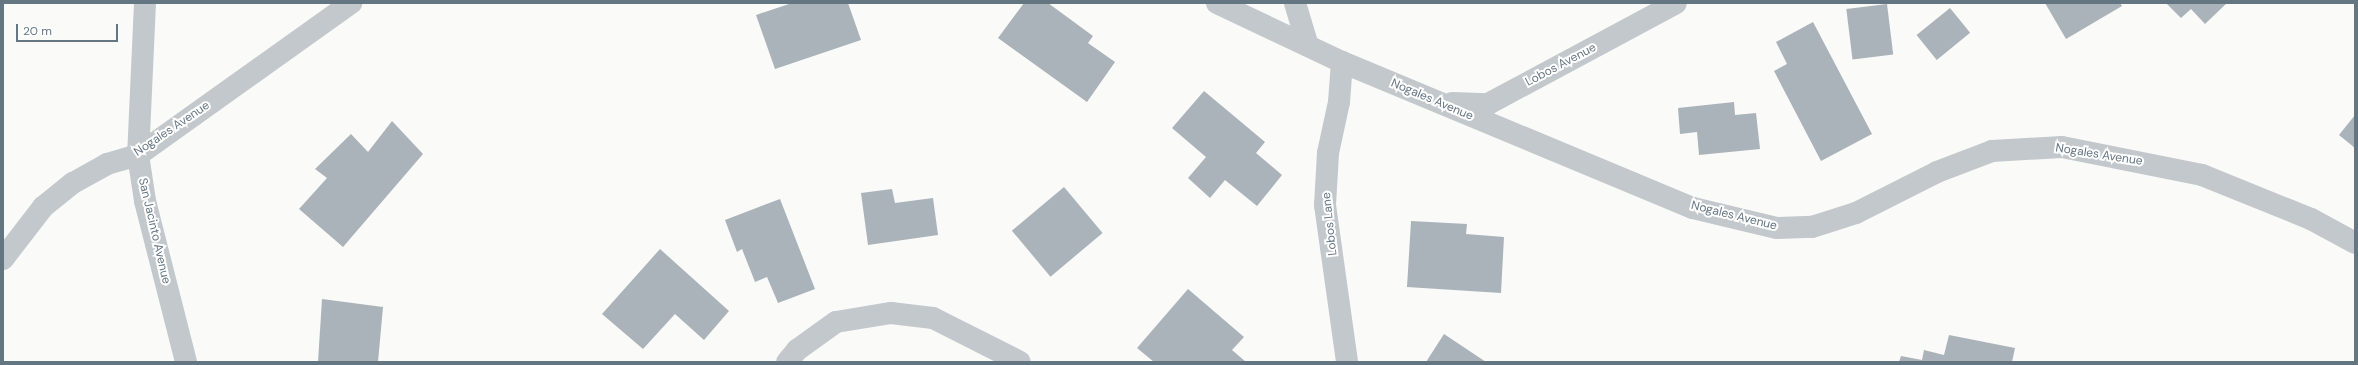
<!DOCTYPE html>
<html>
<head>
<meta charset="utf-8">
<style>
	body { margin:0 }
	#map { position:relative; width:2358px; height:365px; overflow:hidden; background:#fafaf8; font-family:"DM Sans",sans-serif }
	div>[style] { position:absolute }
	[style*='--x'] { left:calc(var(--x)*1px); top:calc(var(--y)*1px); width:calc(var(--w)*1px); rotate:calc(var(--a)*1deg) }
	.building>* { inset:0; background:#aab3b9; transform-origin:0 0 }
	.street>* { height:22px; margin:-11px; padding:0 11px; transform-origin:11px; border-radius:11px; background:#c3c8cc }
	span { translate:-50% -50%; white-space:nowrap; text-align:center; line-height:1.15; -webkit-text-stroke:4px #fff; paint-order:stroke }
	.street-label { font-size:12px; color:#657683 }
	.frame { position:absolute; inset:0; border:4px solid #657683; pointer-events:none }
	.scale { position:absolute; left:16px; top:24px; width:102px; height:18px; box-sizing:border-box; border:2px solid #657683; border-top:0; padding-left:5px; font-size:12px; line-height:14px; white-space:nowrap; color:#657683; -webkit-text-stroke:3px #fff; paint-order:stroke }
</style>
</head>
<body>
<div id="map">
	<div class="building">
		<div style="clip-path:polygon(792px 3px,848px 3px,861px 40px,775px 69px,756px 15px)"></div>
		<div style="clip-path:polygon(1024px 3px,1048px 3px,1093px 36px,1088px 43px,1115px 62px,1087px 102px,998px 38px)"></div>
		<div style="clip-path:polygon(2045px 3px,2120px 3px,2122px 6px,2066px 39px)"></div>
		<div style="clip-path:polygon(2166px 3px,2227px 3px,2205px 24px,2191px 9px,2181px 18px)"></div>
		<div style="left:1887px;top:4px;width:51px;height:41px;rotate:83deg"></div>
		<div style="left:1950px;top:8px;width:32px;height:43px;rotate:51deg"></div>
		<div style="clip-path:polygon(1813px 22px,1872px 134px,1821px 161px,1774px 71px,1787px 64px,1776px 42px)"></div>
		<div style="clip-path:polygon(1204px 91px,1265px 142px,1256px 153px,1282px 175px,1257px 206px,1225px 180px,1210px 198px,1188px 178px,1206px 157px,1172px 128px)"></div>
		<div style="clip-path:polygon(1734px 102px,1735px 115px,1756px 113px,1760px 149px,1699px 155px,1697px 132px,1680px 134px,1678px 108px)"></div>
		<div style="clip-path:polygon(2355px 115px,2355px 148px,2339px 135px)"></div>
		<div style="clip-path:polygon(392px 121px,423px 154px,343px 247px,299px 209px,327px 178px,315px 169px,351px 134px,368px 152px)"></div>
		<div style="left:1064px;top:187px;width:60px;height:68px;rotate:50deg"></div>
		<div style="clip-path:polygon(892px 189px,895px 203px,933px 198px,938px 235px,868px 245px,861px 193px)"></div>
		<div style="clip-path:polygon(780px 199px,815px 289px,778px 303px,767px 277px,755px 282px,742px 249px,737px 252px,725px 220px)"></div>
		<div style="clip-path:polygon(1411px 221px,1467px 224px,1466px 234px,1504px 237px,1501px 293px,1407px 287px)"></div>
		<div style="clip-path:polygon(660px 249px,729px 311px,704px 340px,675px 314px,643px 349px,602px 314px)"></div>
		<div style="clip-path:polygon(1188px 289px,1244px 337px,1232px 350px,1246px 362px,1154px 362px,1137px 348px)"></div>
		<div style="clip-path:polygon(322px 299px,383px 307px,378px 362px,318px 362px)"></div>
		<div style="clip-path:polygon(1444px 334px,1486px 362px,1426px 362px)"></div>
		<div style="clip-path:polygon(1949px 335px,2015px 348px,2012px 362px,1899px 362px,1901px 356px,1922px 360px,1924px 350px,1944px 355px)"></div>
	</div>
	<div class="street">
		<div style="--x:145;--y:3;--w:152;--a:92.6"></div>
		<div style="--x:138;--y:155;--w:47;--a:81.3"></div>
		<div style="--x:145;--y:201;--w:166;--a:75.7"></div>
		<div style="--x:1217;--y:3;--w:138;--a:25.3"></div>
		<div style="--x:1342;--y:62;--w:380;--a:22.6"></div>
		<div style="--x:1693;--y:208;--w:86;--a:13.4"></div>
		<div style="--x:1777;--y:228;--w:35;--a:-2"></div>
		<div style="--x:1812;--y:227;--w:46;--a:-17.7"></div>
		<div style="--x:1856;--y:213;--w:91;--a:-26.8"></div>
		<div style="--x:1937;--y:172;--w:59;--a:-20.9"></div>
		<div style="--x:1992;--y:151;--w:70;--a:-3.3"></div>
		<div style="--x:2062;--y:147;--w:143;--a:11.3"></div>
		<div style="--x:2202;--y:175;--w:118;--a:22"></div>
		<div style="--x:2311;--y:219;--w:50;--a:28.6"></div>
		<div style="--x:1295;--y:3;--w:42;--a:73.3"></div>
		<div style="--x:1342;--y:62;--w:40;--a:94.3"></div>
		<div style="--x:1339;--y:102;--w:52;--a:102.2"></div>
		<div style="--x:1328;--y:153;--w:52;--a:93.3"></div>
		<div style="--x:1325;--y:205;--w:159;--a:82"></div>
		<div style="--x:1452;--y:103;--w:36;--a:2"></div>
		<div style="--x:1488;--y:104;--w:213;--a:-28.2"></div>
		<div style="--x:3;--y:259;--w:66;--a:-52.4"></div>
		<div style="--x:43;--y:207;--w:38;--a:-39"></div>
		<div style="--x:73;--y:183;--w:39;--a:-29"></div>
		<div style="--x:107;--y:164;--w:32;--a:-16"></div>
		<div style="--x:138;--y:155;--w:262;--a:-35.5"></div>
		<div style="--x:787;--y:362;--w:16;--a:-50"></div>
		<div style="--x:797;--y:350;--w:48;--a:-35.7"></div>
		<div style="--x:836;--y:322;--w:56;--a:-9.3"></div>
		<div style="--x:891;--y:313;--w:42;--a:6.8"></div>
		<div style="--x:933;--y:318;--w:97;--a:26.8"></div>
	</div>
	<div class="street-label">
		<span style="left:1561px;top:65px;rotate:-28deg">Lobos Avenue</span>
		<span style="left:1432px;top:100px;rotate:23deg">Nogales Avenue</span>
		<span style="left:172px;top:129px;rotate:-34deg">Nogales Avenue</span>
		<span style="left:2099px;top:155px;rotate:9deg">Nogales Avenue</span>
		<span style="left:1734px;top:216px;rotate:14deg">Nogales Avenue</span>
		<span style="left:1330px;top:224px;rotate:-96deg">Lobos Lane</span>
		<span style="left:154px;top:231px;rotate:77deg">San Jacinto Avenue</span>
	</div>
	<div class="frame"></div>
	<div class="scale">20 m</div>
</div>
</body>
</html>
